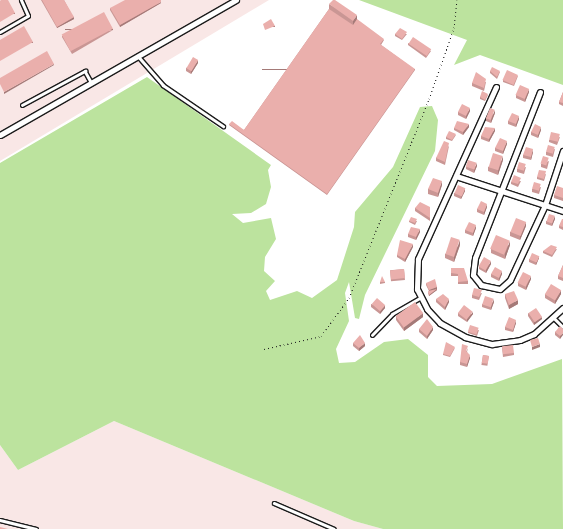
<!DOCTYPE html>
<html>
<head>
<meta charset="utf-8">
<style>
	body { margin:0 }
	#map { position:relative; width:563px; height:529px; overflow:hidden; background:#fff; font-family:Pangolin,sans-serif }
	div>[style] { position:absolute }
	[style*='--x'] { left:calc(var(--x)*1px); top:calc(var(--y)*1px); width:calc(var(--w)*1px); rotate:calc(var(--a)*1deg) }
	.built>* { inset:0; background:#f9e7e6 }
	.green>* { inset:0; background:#bce39e }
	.path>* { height:1px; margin-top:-0.5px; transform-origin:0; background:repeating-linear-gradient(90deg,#1c1c1c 0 1px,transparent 0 4px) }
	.roads { filter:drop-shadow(1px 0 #1c1c1c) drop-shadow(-1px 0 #1c1c1c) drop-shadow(0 1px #1c1c1c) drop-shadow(0 -1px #1c1c1c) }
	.lane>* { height:2.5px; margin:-1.25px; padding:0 1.25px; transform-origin:1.25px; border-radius:1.25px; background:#fff }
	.street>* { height:5px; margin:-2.5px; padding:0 2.5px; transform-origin:2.5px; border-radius:2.5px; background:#fff }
	.wall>* { inset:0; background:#c99694; transform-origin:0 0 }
	.shaded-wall>* { inset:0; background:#a47a78; transform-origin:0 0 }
	.building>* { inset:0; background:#eaafac; transform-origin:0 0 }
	span { translate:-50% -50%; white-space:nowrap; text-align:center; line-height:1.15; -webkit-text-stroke:3.5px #fff; paint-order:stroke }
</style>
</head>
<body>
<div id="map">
	<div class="built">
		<div style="clip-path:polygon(0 0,269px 0,0 161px)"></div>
		<div style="clip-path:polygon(114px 421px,354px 521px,383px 529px,0 529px,0 445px,18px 470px)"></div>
	</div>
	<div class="green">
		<div style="clip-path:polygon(359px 0,563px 0,563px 85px,480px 55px,454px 65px,467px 40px)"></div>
		<div style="clip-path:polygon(147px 77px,271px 165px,268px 170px,271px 187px,266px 204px,251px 213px,232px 214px,243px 223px,271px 218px,276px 239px,265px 257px,264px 271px,275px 281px,266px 291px,270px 300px,297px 291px,312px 298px,337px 280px,354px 227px,355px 212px,393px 167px,420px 107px,432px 106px,438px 120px,435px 151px,365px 295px,359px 319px,355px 318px,349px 282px,345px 293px,349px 321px,336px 349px,339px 363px,355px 362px,384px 342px,408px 339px,428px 355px,428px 377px,437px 386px,492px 384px,562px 359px,563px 529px,383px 529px,354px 521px,114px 421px,18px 470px,0 445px,0 163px)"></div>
	</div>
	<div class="path">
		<div style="--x:264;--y:349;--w:58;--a:-12.8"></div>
		<div style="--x:321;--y:336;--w:47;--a:-53.6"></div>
		<div style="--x:349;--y:298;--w:214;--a:-68.1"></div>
		<div style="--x:429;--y:99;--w:75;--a:-70.6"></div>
		<div style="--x:454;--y:28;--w:28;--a:-84"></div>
	</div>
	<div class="roads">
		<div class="lane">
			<div style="--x:0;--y:32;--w:32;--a:-30"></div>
			<div style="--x:28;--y:16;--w:17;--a:-114"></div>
			<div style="--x:139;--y:57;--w:37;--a:49"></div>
			<div style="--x:163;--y:85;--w:73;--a:34.3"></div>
			<div style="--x:22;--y:105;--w:72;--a:-28.4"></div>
			<div style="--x:85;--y:71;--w:13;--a:61"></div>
			<div style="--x:555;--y:319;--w:11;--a:45"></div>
			<div style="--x:372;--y:335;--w:29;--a:-46"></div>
			<div style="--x:392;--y:314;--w:32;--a:-30"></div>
			<div style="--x:274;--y:503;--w:65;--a:23.4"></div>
			<div style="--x:0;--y:520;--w:37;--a:14"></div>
		</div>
		<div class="street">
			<div style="--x:496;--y:87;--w:189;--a:114.4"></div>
			<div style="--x:418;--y:259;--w:30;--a:92"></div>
			<div style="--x:417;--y:289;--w:22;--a:63"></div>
			<div style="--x:427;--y:309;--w:19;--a:47"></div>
			<div style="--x:440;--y:323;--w:29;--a:29"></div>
			<div style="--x:465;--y:337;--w:28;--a:15"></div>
			<div style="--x:492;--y:344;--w:28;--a:-8"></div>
			<div style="--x:520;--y:340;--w:15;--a:-23"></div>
			<div style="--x:534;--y:334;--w:39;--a:-42"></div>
			<div style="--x:540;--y:92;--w:178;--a:111.4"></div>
			<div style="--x:475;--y:258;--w:17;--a:97"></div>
			<div style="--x:473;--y:275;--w:13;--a:51"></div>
			<div style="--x:481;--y:285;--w:19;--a:12"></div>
			<div style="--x:500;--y:289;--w:13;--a:-42"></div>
			<div style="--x:510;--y:280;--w:83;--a:-65"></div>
			<div style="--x:545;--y:205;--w:57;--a:-71.6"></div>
			<div style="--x:0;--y:135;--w:272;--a:-29.8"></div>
			<div style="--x:456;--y:176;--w:113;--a:18.1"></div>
		</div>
	</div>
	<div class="wall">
		<div style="clip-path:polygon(41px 0,64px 0,74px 19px,57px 28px)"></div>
		<div style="clip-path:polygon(161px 3px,120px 27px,110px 10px,110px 8px)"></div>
		<div style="clip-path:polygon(329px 4px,357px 20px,384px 40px,381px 45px,415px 70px,327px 195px,229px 125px,229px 124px,244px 130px,329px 9px)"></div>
		<div style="clip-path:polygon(113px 30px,72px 54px,62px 37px,62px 36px)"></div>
		<div style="clip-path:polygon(395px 34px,407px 34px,402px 40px,395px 36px)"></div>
		<div style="clip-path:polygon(408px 43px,431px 51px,426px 58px,408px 45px)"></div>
		<div style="clip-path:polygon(198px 63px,191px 74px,186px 71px,186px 68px)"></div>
		<div style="clip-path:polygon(490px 71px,500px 72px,497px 79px,490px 73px)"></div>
		<div style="clip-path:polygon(518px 76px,514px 86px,503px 82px,503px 80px)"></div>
		<div style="clip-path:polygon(486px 82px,484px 91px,472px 86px,472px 83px)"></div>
		<div style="clip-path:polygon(529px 92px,525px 102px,516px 98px,516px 95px)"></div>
		<div style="clip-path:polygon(563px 92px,563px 106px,559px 104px,559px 102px)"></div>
		<div style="clip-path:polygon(488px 95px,485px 101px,480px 99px,480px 97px)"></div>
		<div style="clip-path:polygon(470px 111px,466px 119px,458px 115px,458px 112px)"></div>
		<div style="clip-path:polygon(495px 113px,491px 123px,486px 121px,486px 118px)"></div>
		<div style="clip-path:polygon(519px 119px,516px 127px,508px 124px,508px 121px)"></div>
		<div style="clip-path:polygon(469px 127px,463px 135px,454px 130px,454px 128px)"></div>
		<div style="clip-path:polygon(541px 130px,538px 138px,531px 135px,531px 132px)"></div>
		<div style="clip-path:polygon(495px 131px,489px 142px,481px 139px,481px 136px)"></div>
		<div style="clip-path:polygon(456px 135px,452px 141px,446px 139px,446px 137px)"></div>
		<div style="clip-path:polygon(560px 137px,557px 145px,549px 142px,549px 140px)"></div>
		<div style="clip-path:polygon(507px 144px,503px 154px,495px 151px,495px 148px)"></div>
		<div style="clip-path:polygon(449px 146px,445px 165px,436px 161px,436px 158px)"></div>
		<div style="clip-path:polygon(555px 149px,553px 157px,546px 155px,546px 152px)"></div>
		<div style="clip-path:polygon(533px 152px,531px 160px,523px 158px,523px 155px)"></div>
		<div style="clip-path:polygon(503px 160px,498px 175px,488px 171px,488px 167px)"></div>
		<div style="clip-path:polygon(549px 161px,547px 169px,541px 167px,541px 164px)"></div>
		<div style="clip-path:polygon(477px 166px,474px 173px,466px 169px,466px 167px)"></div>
		<div style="clip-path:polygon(526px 167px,524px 174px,517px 172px,517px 169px)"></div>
		<div style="clip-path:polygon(546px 174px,544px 181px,537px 179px,537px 177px)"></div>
		<div style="clip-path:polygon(521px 181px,518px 187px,511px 184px,511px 182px)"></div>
		<div style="clip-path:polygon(442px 185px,438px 197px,428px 194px,428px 189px)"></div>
		<div style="clip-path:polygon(541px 187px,539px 194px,532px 192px,532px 189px)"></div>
		<div style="clip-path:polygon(563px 188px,563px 201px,554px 198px,554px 195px)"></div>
		<div style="clip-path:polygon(465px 191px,461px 199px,454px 196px,454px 193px)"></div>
		<div style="clip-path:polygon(430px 207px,430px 221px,415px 211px,415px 208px)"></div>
		<div style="clip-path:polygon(487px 207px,484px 215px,477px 212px,477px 209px)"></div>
		<div style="clip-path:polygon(555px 219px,552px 226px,546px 224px,546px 221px)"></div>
		<div style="clip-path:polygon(563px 219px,563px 230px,559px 228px,559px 226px)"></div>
		<div style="clip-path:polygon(409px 221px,417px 221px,415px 225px,409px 222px)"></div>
		<div style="clip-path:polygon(526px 226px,520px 240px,510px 236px,510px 232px)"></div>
		<div style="clip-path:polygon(476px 228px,473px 236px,465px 233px,465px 230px)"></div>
		<div style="clip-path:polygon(420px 232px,416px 240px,408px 237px,408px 234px)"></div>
		<div style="clip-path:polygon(460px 245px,454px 262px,445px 258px,445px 254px)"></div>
		<div style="clip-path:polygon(510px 245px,505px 259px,491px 253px,491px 249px)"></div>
		<div style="clip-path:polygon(413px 247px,405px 262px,397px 257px,397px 255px)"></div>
		<div style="clip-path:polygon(557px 249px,552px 257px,543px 253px,543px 251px)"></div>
		<div style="clip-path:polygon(539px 258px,536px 265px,529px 262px,529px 259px)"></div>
		<div style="clip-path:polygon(491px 264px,486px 273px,479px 269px,479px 267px)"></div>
		<div style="clip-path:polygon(563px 265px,563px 281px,558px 279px,558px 276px)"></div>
		<div style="clip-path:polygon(451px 268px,468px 281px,468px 284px,458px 284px,458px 276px,451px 276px)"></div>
		<div style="left:404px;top:269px;width:11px;height:14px;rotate:85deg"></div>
		<div style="clip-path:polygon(491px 274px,502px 274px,499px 281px,491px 277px)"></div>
		<div style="clip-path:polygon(531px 279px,526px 290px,518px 286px,518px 283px)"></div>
		<div style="clip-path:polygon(380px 282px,385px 282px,385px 283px,380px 284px)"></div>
		<div style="clip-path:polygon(426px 283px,437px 287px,437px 290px,429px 296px,428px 293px,429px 291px,426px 285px)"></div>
		<div style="clip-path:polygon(482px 293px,479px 300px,472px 298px,472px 295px)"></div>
		<div style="clip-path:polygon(505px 294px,518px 304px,509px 309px,505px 298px)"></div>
		<div style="clip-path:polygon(545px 294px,561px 294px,555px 304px,545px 298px)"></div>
		<div style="clip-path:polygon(436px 299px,449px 302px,445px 310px,436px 302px)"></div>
		<div style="clip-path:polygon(494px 302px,491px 310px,482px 307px,482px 304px)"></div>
		<div style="clip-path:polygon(371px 304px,385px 308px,380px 314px,371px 307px)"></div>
		<div style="clip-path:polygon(458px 313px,473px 314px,467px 322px,458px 316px)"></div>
		<div style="clip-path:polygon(528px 313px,542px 319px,534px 325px,528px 316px)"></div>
		<div style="clip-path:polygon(396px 316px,423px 317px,404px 331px,396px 320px)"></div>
		<div style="clip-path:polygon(516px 323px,513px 332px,505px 330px,505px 327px)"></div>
		<div style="clip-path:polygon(419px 329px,433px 330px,427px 339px,419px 332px)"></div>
		<div style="clip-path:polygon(563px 329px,560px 339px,555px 335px,555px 332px)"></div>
		<div style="clip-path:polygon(479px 330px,477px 336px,468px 333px,468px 332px)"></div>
		<div style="clip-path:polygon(353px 343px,365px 346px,359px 351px,353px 346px)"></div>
		<div style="clip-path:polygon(502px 347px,514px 353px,514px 355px,503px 357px)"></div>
		<div style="clip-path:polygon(455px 348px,450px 357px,443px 355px,443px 354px)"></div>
		<div style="clip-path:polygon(468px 348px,467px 352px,470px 358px,467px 367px,460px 365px,460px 362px)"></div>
		<div style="left:483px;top:355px;width:6px;height:10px;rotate:9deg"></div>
	</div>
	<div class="shaded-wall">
		<div style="clip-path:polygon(161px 2px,161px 3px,120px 27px,120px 25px)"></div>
		<div style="left:15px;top:13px;width:1px;height:17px;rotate:90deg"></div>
		<div style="clip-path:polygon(357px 15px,357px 21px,353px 27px,353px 21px)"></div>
		<div style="clip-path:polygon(74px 17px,74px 19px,57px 28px,57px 27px)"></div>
		<div style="left:275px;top:26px;width:1px;height:11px;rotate:90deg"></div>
		<div style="left:113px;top:29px;width:1px;height:48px;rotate:90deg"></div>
		<div style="left:33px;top:42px;width:1px;height:38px;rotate:90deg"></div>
		<div style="clip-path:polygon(198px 60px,198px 63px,191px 74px,191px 71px)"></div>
		<div style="clip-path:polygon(54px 64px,54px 65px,4px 94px,4px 92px)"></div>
		<div style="left:415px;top:69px;width:1px;height:153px;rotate:90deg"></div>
		<div style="clip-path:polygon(529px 89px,529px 92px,525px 102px,525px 99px)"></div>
		<div style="clip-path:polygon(470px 108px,470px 111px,466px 119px,466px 116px)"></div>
		<div style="clip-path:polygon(495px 110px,495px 113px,491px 123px,491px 120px)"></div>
		<div style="clip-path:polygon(519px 116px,519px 119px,516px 127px,516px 124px)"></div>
		<div style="clip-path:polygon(469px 124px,469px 127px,463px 135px,463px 132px)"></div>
		<div style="clip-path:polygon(541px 127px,541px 130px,538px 138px,538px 135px)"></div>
		<div style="clip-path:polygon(495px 128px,495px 131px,489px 142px,489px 139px)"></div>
		<div style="clip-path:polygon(507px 141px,507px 144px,503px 154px,503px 151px)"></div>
		<div style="clip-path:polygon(533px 149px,533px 152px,531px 160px,531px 157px)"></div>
		<div style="clip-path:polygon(503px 156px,503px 160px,498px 175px,498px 171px)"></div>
		<div style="clip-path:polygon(477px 163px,477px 166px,474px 173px,474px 170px)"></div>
		<div style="clip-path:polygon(442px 181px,442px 185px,438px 197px,438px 193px)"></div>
		<div style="clip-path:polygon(465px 188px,465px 191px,461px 199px,461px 196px)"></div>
		<div style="clip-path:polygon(487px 204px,487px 207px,484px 215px,484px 212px)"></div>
		<div style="clip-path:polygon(555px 216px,555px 219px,552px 226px,552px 223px)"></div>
		<div style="clip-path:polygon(526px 222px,526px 226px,520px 240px,520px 236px)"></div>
		<div style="clip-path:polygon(476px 225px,476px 228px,473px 236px,473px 233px)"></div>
		<div style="clip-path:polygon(420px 229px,420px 232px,416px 240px,416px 237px)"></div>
		<div style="clip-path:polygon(460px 240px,460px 245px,454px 262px,454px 257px)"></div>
		<div style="clip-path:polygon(510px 241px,510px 245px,505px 259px,505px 254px)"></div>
		<div style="clip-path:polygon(413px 244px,413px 247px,405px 262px,405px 259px)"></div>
		<div style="clip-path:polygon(539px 256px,539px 258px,536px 265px,536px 262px)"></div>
		<div style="clip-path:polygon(491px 261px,491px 264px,486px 273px,486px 270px)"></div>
		<div style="clip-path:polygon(502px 271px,502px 274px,499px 281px,499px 278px)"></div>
		<div style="clip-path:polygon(531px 276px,531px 279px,526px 290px,526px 287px)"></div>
		<div style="clip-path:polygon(437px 287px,437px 290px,429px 296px,429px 290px)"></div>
		<div style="clip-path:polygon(561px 290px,561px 294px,555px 304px,555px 300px)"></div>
		<div style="clip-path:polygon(449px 299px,449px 302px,445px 310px,445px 307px)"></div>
		<div style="clip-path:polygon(494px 299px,494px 302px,491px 310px,491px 307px)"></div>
		<div style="clip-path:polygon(518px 300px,518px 304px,509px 309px,509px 305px)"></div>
		<div style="clip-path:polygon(385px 305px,385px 308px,380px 314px,380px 312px)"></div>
		<div style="clip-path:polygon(473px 312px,473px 314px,467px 322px,467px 319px)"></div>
		<div style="clip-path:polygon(423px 313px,423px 317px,404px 331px,404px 327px)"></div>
		<div style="clip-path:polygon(542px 317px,542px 319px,534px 325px,534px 322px)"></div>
		<div style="clip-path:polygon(516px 320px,516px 323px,513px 332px,513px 330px)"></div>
		<div style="clip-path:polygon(433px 327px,433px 330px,427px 339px,427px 336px)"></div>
		<div style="clip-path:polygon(563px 333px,563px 335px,560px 339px,560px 336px)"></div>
		<div style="clip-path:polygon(365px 343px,365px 346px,359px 351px,359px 348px)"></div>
		<div style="clip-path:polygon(540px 344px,540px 347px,532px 350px,532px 347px)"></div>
		<div style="clip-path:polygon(470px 355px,470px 358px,467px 367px,467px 364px)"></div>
	</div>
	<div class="building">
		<div style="clip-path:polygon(1px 0,8px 0,15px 13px,0 22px,0 1px)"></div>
		<div style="clip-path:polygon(42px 0,64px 0,74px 17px,57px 27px)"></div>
		<div style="clip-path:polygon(125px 0,161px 0,161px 2px,120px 25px,110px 8px)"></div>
		<div style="clip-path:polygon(333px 0,335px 0,357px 15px,353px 21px,329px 4px)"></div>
		<div style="clip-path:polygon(329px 9px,353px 25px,357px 19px,384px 39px,380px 44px,415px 69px,327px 194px,229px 124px,232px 121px,244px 130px)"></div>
		<div style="left:104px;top:12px;width:19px;height:48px;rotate:62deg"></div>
		<div style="clip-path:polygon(271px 19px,275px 26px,265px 30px,263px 24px)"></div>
		<div style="clip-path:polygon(24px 26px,33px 42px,0 61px,0 40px)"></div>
		<div style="clip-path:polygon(400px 28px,407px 32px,402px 39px,395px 34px)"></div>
		<div style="left:413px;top:37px;width:22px;height:8px;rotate:34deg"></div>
		<div style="clip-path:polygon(47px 51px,54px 64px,4px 92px,0 84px,0 78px)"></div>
		<div style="left:193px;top:57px;width:6px;height:13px;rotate:31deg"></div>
		<div style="clip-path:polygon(492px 67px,500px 71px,497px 77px,490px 71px)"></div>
		<div style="left:507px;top:70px;width:12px;height:11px;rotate:24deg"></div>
		<div style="clip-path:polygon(476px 72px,486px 79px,484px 88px,472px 83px)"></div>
		<div style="left:520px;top:85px;width:10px;height:11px;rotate:24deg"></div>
		<div style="clip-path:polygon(482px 91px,488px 94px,485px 100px,480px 97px)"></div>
		<div style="clip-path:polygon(563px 92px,563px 103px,559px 102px)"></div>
		<div style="left:462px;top:104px;width:9px;height:9px;rotate:27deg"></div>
		<div style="left:490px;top:108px;width:5px;height:11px;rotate:22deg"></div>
		<div style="clip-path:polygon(512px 113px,519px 116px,516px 124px,508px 121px)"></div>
		<div style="clip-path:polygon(457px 121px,469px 124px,463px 132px,454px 128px)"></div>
		<div style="clip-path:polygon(535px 124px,541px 127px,538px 135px,531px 132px)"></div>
		<div style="clip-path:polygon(485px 127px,495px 128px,489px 139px,481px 136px)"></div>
		<div style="clip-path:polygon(449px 131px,456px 134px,452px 140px,446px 137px)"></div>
		<div style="left:551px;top:132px;width:9px;height:8px;rotate:13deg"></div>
		<div style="clip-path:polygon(500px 138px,507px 141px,503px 151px,495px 148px)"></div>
		<div style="clip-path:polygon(444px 141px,449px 143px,445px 162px,436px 158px)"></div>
		<div style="left:548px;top:145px;width:7px;height:7px;rotate:16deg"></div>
		<div style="clip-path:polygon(526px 147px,533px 149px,531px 157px,523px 155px)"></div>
		<div style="left:493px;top:153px;width:10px;height:15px;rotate:17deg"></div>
		<div style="left:543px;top:156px;width:6px;height:8px;rotate:18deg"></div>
		<div style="left:468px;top:160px;width:9px;height:7px;rotate:18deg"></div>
		<div style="left:519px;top:162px;width:7px;height:7px;rotate:16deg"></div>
		<div style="clip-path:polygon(539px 170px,546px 171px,544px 179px,537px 177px)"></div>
		<div style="clip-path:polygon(514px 175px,521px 178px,518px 184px,511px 182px)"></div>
		<div style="clip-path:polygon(433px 178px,442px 181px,438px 193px,428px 189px)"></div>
		<div style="left:534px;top:182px;width:7px;height:7px;rotate:16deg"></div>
		<div style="left:458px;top:185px;width:8px;height:9px;rotate:23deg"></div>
		<div style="clip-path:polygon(557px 186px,563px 188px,563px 198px,554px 195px)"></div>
		<div style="clip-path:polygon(481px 201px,487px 204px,484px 212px,477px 209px)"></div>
		<div style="clip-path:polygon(420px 202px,430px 207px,430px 218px,415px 208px)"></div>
		<div style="left:549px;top:214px;width:6px;height:8px;rotate:18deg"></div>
		<div style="clip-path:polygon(411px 217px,417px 219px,415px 223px,409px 221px)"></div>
		<div style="left:516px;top:218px;width:11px;height:15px;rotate:22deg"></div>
		<div style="clip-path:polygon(562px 219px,563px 219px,563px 227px,559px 226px)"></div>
		<div style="clip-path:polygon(469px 222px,476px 225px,473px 233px,465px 230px)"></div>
		<div style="clip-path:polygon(411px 227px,420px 229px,416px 237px,408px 234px)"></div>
		<div style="left:496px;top:235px;width:15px;height:15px;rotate:23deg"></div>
		<div style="left:451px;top:237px;width:9px;height:18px;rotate:18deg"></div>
		<div style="clip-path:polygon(400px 240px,413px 244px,405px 259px,397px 255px)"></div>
		<div style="clip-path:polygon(551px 245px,557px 247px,552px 255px,543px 251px)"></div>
		<div style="left:532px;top:253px;width:8px;height:7px;rotate:23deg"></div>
		<div style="left:484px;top:257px;width:8px;height:11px;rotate:30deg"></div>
		<div style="clip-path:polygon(563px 265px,563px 278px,558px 276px)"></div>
		<div style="clip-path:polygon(495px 267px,502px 271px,499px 278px,491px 274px)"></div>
		<div style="clip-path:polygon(451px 268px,464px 268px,468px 281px,458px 282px,458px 274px,451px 273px)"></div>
		<div style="left:404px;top:269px;width:9px;height:14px;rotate:84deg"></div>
		<div style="left:523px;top:272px;width:9px;height:12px;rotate:27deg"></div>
		<div style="clip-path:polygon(382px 276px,385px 282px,380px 282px)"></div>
		<div style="clip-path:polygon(435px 279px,437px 287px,429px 290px,426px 283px)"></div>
		<div style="left:551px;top:284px;width:12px;height:12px;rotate:31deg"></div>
		<div style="clip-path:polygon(474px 288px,482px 290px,479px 297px,472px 295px)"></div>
		<div style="clip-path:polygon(437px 289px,429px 295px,428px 291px)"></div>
		<div style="clip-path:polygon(514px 291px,518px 300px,509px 305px,505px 294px)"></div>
		<div style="clip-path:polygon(443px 294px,449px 299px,445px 307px,436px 299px)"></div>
		<div style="left:485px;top:296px;width:9px;height:9px;rotate:18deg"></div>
		<div style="left:377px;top:298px;width:11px;height:8px;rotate:41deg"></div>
		<div style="left:415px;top:302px;width:14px;height:24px;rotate:54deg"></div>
		<div style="left:464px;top:305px;width:11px;height:10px;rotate:38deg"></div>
		<div style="left:536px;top:308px;width:11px;height:9px;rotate:56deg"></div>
		<div style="clip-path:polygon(509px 317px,516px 320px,513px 330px,505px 327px)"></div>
		<div style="clip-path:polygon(427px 319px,433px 327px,427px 336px,419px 329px)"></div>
		<div style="left:470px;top:325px;width:9px;height:7px;rotate:18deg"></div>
		<div style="clip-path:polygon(560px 326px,563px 329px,563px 333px,560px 336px,555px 332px)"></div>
		<div style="clip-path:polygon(360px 335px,365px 343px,359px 348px,353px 343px)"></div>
		<div style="clip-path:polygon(538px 338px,540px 344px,532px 347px,530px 340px)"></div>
		<div style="clip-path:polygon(446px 342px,455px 347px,450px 356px,443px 354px)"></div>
		<div style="clip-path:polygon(462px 344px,468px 346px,466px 351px,470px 355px,467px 364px,460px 362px)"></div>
		<div style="left:513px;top:345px;width:8px;height:11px;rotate:83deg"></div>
		<div style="left:483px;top:355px;width:6px;height:8px;rotate:9deg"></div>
		<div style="clip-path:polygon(0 527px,8px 529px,0 529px)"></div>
	</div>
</div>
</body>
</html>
